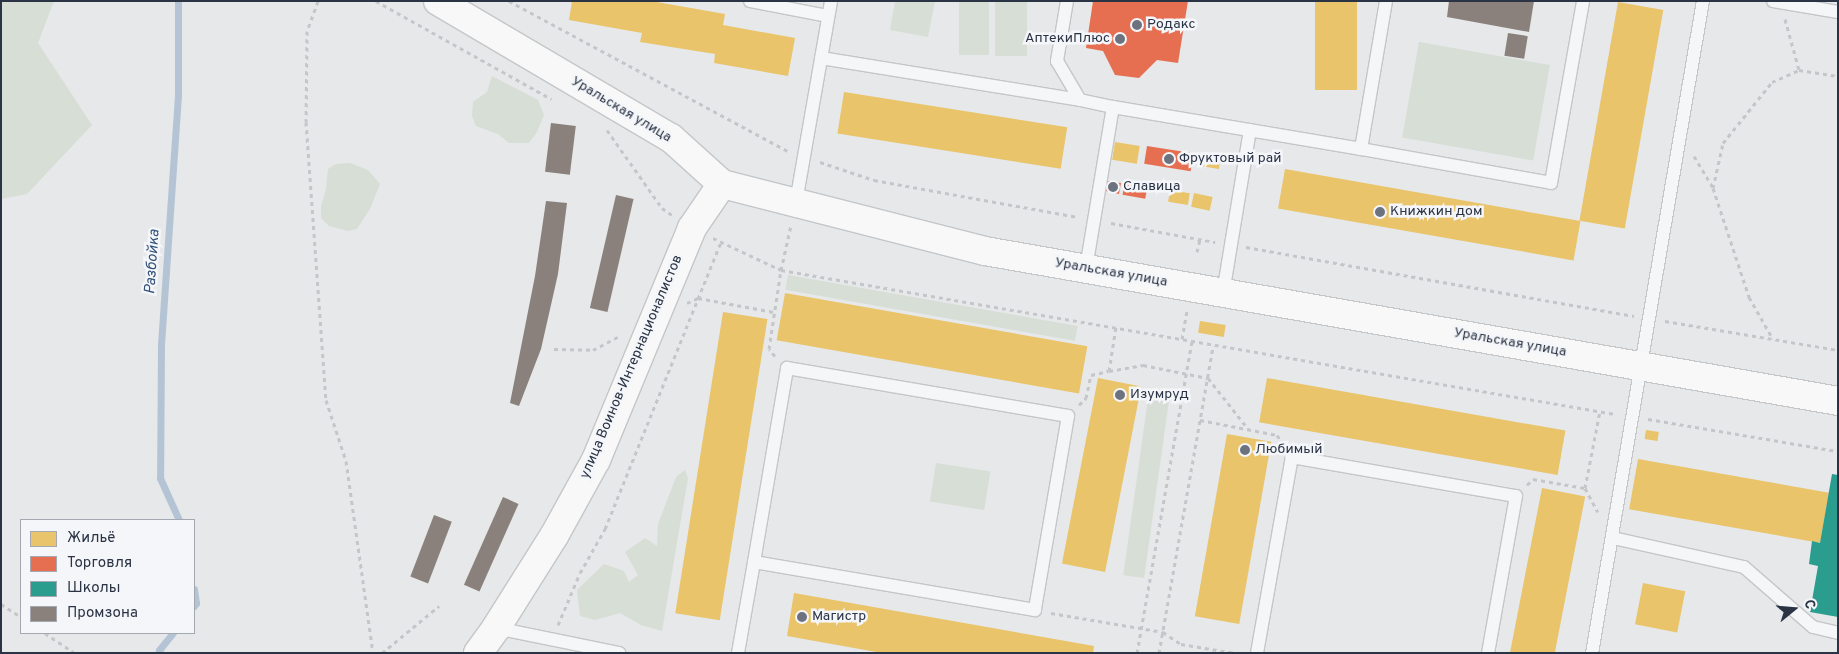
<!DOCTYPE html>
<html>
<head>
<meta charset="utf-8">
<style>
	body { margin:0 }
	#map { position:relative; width:1839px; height:654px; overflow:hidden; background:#e6e8ea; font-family:Overpass,sans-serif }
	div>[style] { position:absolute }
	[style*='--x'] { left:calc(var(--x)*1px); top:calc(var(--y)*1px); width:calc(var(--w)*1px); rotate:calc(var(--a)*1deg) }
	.green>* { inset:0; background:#d6ded6; transform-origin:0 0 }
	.homes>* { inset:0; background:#e9c46a; transform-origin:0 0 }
	.shops>* { inset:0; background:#e76f51; transform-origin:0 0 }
	.schools>* { inset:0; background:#2a9d8f }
	.industry>* { inset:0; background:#8a817c; transform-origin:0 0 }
	.stream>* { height:7px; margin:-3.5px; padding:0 3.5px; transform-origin:3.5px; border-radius:3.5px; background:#b4c4d5 }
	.path>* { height:3px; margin-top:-1.5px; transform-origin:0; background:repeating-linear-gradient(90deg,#c5c6ca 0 4px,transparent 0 8px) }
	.roads { filter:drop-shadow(1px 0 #c4c6c8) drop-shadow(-1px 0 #c4c6c8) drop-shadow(0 1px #c4c6c8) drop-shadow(0 -1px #c4c6c8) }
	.lane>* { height:12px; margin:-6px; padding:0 6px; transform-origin:6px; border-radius:6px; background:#f5f6f7 }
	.secondary>* { height:28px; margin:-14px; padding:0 14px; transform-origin:14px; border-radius:14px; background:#f8f8f8 }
	.dots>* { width:14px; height:14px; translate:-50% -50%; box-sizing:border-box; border:2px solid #f4f6f9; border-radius:50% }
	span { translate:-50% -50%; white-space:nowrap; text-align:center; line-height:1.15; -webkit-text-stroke:5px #f4f6f9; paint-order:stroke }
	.poi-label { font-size:14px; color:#2b3445 }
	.left { translate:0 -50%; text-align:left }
	.right { translate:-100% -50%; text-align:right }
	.street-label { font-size:14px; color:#2b3445 }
	.water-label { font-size:15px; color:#34527a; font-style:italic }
	.frame { position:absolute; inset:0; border:2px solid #2b3445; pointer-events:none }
	.legend { position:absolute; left:20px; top:519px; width:175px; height:115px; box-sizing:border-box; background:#f4f6f9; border:1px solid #a4a8b1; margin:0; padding:6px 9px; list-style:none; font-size:15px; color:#2b3445 }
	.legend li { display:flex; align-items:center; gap:10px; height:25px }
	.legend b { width:25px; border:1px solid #a4a8b1 }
	.north { position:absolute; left:1769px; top:584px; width:50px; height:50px; -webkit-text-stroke:4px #f4f6f9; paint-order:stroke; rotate:73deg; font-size:14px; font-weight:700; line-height:20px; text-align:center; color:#2b3445 }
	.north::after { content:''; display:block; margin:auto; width:18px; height:22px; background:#2b3445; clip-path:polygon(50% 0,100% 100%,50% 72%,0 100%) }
</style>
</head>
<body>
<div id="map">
	<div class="green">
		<div style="clip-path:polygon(1px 1px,54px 1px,38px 43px,92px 125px,27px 194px,1px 199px)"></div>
		<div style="clip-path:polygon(895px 1px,935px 1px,928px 37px,890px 30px)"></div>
		<div style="left:959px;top:1px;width:30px;height:54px"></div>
		<div style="left:995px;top:1px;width:32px;height:55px"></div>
		<div style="left:1419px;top:42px;width:133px;height:97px;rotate:10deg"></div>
		<div style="clip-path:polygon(492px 76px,538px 100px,544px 115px,537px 132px,529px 143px,509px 143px,498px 134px,476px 126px,472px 116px,473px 102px,487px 92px)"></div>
		<div style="clip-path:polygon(350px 163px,368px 170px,380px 184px,370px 209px,357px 229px,348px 231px,329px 226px,321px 218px,321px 206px,326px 189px,328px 169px,336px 164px)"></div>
		<div style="left:788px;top:275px;width:294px;height:15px;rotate:10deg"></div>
		<div style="left:1149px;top:392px;width:21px;height:185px;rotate:8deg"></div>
		<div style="left:936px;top:463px;width:55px;height:39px;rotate:9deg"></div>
		<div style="clip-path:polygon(685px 470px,688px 478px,662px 631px,641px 625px,620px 613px,595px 620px,580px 616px,577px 590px,604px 564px,624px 571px,629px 582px,638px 575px,625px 552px,645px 538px,657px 546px,658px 524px,676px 477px)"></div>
	</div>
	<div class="homes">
		<div style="clip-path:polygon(572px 1px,651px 1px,725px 14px,723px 25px,795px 38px,788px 76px,714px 63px,715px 54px,640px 42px,642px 33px,569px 20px)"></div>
		<div style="left:1315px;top:1px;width:42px;height:89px"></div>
		<div style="left:1618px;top:2px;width:46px;height:222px;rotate:10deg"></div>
		<div style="left:844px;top:92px;width:226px;height:42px;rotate:9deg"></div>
		<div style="left:1115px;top:142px;width:25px;height:18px;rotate:9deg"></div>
		<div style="left:1201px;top:154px;width:20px;height:12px;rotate:9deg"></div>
		<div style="left:1285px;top:169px;width:300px;height:40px;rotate:10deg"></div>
		<div style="left:1170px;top:190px;width:20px;height:12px;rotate:9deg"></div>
		<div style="left:1194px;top:193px;width:19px;height:14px;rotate:12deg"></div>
		<div style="left:785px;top:293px;width:307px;height:48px;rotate:10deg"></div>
		<div style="left:723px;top:312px;width:45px;height:305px;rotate:9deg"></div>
		<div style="left:1200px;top:321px;width:26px;height:12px;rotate:9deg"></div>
		<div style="left:1098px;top:378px;width:44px;height:189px;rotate:11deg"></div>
		<div style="left:1267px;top:378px;width:303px;height:45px;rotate:10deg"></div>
		<div style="left:1646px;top:430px;width:13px;height:9px;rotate:9deg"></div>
		<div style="left:1227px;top:434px;width:45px;height:185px;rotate:10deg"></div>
		<div style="left:1638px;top:459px;width:194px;height:51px;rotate:10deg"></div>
		<div style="left:1542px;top:488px;width:44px;height:168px;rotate:11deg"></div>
		<div style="left:1643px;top:583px;width:43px;height:42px;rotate:11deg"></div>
		<div style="clip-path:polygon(794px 593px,1094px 646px,1093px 653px,882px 653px,787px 636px)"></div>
	</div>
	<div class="shops">
		<div style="clip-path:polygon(1093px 1px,1188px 1px,1178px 63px,1157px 60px,1139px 78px,1115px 75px,1103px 51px,1086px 48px)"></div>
		<div style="left:1147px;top:146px;width:47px;height:18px;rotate:9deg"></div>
		<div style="clip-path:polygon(1107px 181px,1121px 183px,1119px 194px,1106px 191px)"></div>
		<div style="left:1125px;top:181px;width:23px;height:14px;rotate:10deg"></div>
	</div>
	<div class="schools">
		<div style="clip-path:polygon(1832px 474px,1838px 475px,1838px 617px,1810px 612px,1818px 566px,1809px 564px,1812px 541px,1820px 543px)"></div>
	</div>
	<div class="industry">
		<div style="clip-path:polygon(1449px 1px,1534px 1px,1529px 32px,1447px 17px)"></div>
		<div style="left:1508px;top:33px;width:20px;height:23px;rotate:9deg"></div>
		<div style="left:551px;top:123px;width:25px;height:49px;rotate:7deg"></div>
		<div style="left:616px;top:195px;width:18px;height:116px;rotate:13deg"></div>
		<div style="clip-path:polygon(546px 201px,567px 203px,558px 274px,541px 349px,519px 406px,510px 403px,535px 276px)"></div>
		<div style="left:503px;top:497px;width:17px;height:96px;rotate:24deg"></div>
		<div style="left:434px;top:515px;width:19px;height:66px;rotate:21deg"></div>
	</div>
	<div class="stream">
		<div style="--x:178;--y:1;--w:94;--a:90"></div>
		<div style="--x:178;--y:95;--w:252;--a:93.9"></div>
		<div style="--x:161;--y:346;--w:132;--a:90.4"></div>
		<div style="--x:160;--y:478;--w:46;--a:65.7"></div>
		<div style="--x:194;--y:589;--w:14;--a:82"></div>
		<div style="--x:196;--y:603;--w:4;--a:124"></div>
		<div style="--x:160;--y:653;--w:3;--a:-108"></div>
		<div style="--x:159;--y:650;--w:22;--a:-51"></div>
	</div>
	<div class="path">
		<div style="--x:318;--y:1;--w:32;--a:110"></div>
		<div style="--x:307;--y:31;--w:91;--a:90.6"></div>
		<div style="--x:306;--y:122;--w:279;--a:85.9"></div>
		<div style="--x:326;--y:400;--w:64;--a:71.8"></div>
		<div style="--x:346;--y:461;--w:194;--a:82"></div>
		<div style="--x:376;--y:1;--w:201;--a:29.2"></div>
		<div style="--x:509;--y:1;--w:317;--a:28.3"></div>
		<div style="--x:1785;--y:19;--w:53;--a:74.6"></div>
		<div style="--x:1799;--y:70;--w:39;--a:9"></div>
		<div style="--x:607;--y:130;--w:95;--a:54.8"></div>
		<div style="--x:662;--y:208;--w:12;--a:35"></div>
		<div style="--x:1694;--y:156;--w:37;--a:59"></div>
		<div style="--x:1713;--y:188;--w:115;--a:71.7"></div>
		<div style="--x:1749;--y:297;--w:48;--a:60.3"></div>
		<div style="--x:820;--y:162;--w:57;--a:18.4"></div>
		<div style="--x:874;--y:180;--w:207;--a:10.3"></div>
		<div style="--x:1713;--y:188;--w:46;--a:-77.5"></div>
		<div style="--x:1723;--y:143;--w:78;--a:-51.2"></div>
		<div style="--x:1772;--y:82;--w:30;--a:-24"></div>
		<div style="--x:1111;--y:223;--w:106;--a:10.4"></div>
		<div style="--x:713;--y:238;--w:75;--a:25.2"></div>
		<div style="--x:781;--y:270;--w:46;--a:-77.5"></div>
		<div style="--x:1246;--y:247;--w:394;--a:10.1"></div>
		<div style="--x:1197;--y:252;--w:13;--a:-77"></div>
		<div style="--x:687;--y:303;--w:12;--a:-24"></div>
		<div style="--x:698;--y:298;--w:77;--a:10.4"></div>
		<div style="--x:1665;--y:321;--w:175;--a:9.5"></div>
		<div style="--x:1182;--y:339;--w:28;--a:-80"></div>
		<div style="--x:554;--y:349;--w:39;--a:1"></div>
		<div style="--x:593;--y:350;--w:32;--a:-28"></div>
		<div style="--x:775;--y:356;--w:9;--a:-131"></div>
		<div style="--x:769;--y:349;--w:80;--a:-81.4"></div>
		<div style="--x:781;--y:270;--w:846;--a:9.8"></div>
		<div style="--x:1109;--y:371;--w:35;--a:-10"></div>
		<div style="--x:1143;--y:365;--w:66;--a:11.3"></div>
		<div style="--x:1208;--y:378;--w:66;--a:51.7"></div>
		<div style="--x:1079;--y:405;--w:10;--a:-45"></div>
		<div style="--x:1086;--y:398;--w:24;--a:-78"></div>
		<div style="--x:1091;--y:375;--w:18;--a:-13"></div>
		<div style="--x:1109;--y:371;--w:45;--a:-81"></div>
		<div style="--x:1648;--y:419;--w:193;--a:9.6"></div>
		<div style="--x:1200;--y:420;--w:78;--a:11"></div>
		<div style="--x:1277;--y:435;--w:11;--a:56"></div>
		<div style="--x:1527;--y:485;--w:8;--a:-45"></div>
		<div style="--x:1533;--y:479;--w:53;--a:9.8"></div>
		<div style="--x:1585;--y:488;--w:78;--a:-79"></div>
		<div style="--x:1585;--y:488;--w:27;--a:62"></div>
		<div style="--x:1;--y:604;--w:24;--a:33"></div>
		<div style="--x:1051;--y:613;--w:114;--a:9.6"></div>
		<div style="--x:1163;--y:632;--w:22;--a:34"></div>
		<div style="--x:1181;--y:644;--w:55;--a:9.5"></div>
		<div style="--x:558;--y:625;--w:56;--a:-67.1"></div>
		<div style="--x:580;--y:573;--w:51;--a:-60.4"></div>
		<div style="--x:605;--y:529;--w:310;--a:-68"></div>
		<div style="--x:45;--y:633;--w:36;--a:34"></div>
		<div style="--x:382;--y:653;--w:74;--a:-39.5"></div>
		<div style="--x:1137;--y:653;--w:316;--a:-80"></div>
		<div style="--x:1159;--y:653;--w:312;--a:-80"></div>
	</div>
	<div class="roads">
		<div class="lane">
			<div style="--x:750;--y:1;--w:79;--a:10.9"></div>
			<div style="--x:1067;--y:1;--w:61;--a:99.5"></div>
			<div style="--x:1057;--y:61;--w:45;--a:59.5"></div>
			<div style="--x:1773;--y:1;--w:66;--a:9.6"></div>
			<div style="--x:821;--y:58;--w:262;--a:9.2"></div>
			<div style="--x:1080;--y:100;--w:34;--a:12"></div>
			<div style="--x:1361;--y:149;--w:193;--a:10.1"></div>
			<div style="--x:1551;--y:183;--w:185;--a:-80"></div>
			<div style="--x:796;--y:202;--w:204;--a:-80.1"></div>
			<div style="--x:1086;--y:268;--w:163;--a:-80.5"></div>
			<div style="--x:1113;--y:107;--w:252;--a:9.6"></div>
			<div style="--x:1361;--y:149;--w:150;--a:-80.4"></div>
			<div style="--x:1223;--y:293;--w:165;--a:-80.6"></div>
			<div style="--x:1613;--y:538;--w:134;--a:12.5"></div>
			<div style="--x:1744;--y:567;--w:91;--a:41"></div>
			<div style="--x:1813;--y:627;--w:26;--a:13"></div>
			<div style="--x:496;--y:628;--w:126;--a:11.5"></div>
			<div style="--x:738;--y:653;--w:92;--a:-80"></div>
			<div style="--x:754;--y:562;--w:197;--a:-80.3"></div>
			<div style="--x:787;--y:368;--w:285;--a:9.7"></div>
			<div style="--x:1068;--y:416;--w:197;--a:99.7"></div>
			<div style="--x:1035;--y:610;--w:285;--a:-170.3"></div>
			<div style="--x:1257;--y:653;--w:199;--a:-79.9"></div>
			<div style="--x:1292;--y:457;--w:227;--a:9.9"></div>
			<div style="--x:1516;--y:496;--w:159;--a:100.1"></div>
			<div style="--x:1592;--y:653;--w:661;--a:-80.34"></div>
		</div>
		<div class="secondary">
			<div style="--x:438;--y:1;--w:270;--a:30.5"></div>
			<div style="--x:671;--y:138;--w:69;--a:42"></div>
			<div style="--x:722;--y:184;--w:271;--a:14.3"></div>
			<div style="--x:985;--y:251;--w:866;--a:9.97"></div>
			<div style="--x:478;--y:653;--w:31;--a:-54"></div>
			<div style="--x:496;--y:628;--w:109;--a:-57.8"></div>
			<div style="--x:554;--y:536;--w:87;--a:-61.1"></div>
			<div style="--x:596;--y:460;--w:251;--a:-67.5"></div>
			<div style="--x:692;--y:228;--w:53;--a:-55.7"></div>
		</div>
	</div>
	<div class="dots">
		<div style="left:1137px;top:25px;background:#6c737f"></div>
		<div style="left:1120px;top:39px;background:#6c737f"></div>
		<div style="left:1169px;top:159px;background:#6c737f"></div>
		<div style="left:1113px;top:187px;background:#6c737f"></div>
		<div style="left:1380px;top:212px;background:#6c737f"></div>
		<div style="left:1120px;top:395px;background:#6c737f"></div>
		<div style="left:1245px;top:450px;background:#6c737f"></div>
		<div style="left:802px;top:617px;background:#6c737f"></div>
	</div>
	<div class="poi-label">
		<span class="left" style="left:1147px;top:25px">Родакс</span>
		<span class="right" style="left:1110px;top:39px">АптекиПлюс</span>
		<span class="left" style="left:1179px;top:159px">Фруктовый рай</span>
		<span class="left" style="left:1123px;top:187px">Славица</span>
		<span class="left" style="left:1390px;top:212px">Книжкин дом</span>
		<span class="left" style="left:1130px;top:395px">Изумруд</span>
		<span class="left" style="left:1255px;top:450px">Любимый</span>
		<span class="left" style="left:812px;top:617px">Магистр</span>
	</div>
	<div class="street-label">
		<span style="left:621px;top:110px;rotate:31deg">Уральская улица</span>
		<span style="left:1111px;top:273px;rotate:10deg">Уральская улица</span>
		<span style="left:1510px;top:343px;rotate:10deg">Уральская улица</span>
		<span style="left:632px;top:367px;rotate:-67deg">улица Воинов-Интернационалистов</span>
	</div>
	<div class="water-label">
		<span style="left:153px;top:262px;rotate:-86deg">Разбойка</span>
	</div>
	<div class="frame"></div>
	<ul class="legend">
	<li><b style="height:14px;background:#e9c46a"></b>Жильё</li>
	<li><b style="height:14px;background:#e76f51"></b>Торговля</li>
	<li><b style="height:14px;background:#2a9d8f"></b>Школы</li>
	<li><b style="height:14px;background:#8a817c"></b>Промзона</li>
	</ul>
	<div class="north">С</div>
</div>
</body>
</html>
